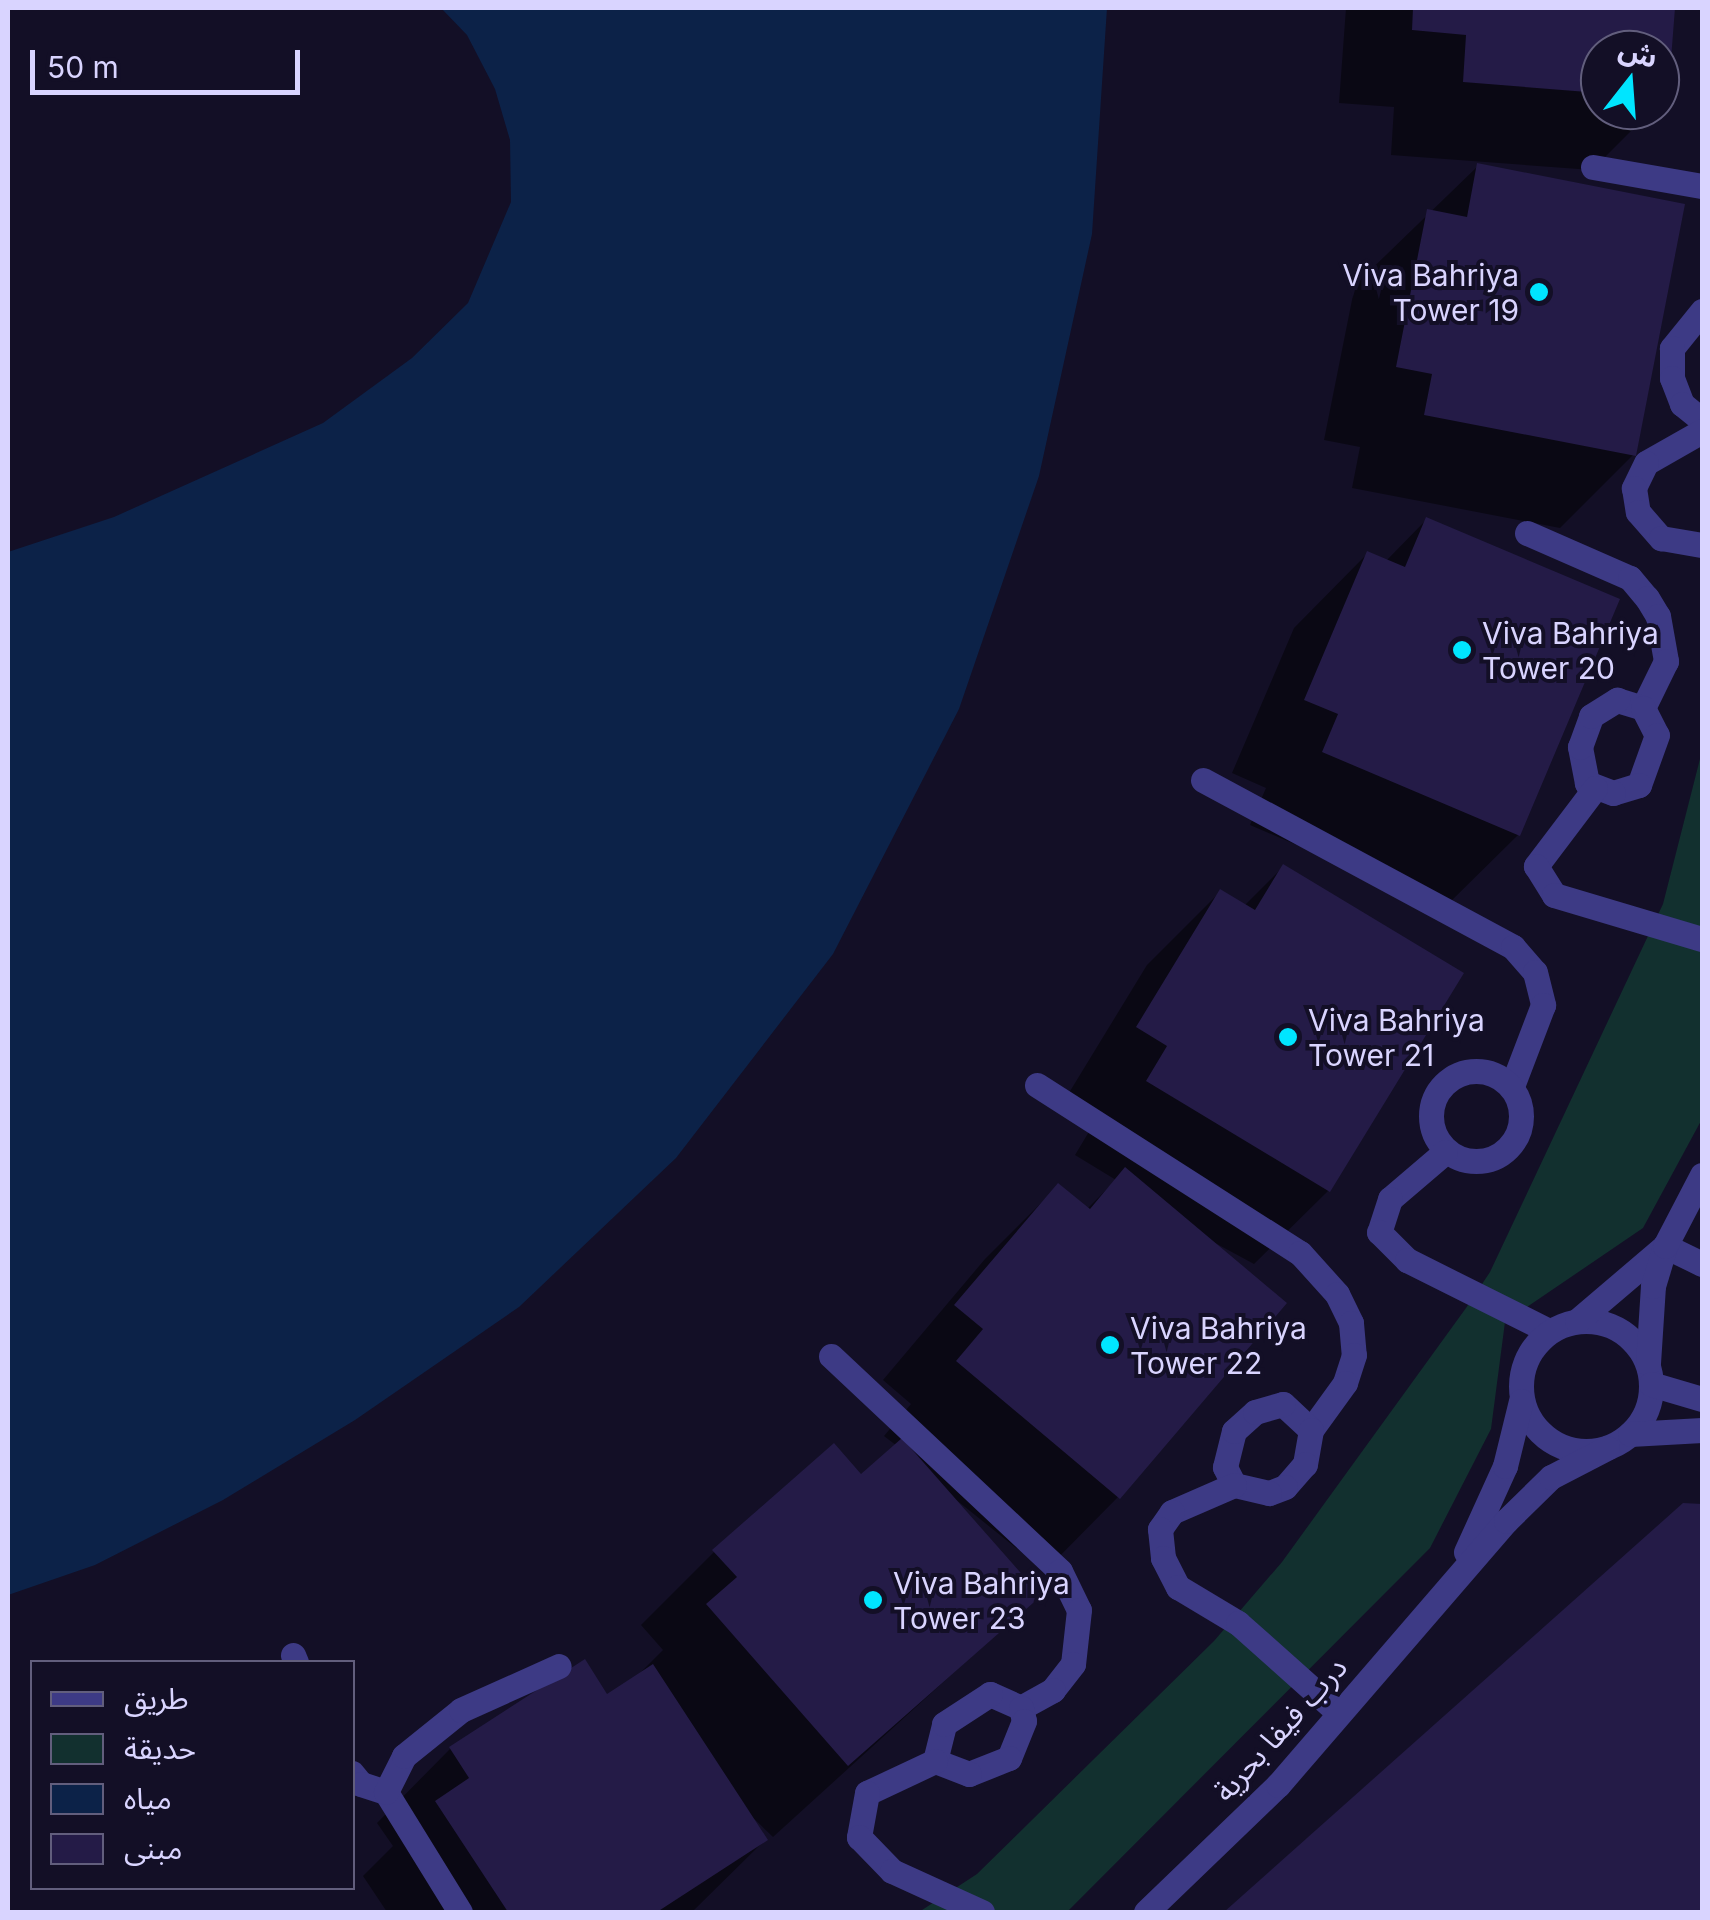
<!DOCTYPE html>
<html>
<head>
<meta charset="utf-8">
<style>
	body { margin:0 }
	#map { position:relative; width:1710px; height:1920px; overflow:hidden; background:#130f26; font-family:Inter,"Noto Sans Arabic",sans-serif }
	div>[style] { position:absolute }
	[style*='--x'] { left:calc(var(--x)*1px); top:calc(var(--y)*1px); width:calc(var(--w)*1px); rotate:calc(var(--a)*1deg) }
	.green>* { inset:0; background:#12302f }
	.water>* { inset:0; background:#0c2248 }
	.shadow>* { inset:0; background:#0007 }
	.building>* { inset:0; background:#241b47 }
	.minor>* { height:25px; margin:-12.5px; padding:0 12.5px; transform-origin:12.5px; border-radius:12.5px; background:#3d3a85 }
	.minor>.ring { margin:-12.5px; padding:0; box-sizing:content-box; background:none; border:25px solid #3d3a85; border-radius:50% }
	.dots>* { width:28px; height:28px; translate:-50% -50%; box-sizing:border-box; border:5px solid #130f26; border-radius:50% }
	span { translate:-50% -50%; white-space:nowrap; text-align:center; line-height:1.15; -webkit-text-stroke:8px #130f26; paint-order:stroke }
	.poi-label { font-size:30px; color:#d9d4ff }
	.right { translate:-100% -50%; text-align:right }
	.left { translate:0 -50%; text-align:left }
	.street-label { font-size:30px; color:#d9d4ff }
	.frame { position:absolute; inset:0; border:10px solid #d9d4ff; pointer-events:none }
	.legend { position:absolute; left:30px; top:1660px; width:325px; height:230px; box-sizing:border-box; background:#130f26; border:2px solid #625e7d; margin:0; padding:12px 18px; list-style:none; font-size:30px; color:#d9d4ff }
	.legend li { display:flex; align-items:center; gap:20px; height:50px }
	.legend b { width:50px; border:2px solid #625e7d }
	.north { position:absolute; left:1580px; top:30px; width:100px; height:100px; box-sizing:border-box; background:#130f26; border:2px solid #625e7d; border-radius:50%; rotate:17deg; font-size:28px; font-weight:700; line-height:40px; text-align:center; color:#d9d4ff }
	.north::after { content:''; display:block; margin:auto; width:35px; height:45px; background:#00e5ff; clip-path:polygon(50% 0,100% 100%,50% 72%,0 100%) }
	.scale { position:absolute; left:30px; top:50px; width:270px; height:45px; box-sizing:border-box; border:5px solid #d9d4ff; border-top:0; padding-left:12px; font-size:30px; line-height:35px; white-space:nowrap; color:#d9d4ff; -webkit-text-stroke:8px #130f26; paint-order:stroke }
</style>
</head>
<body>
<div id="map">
	<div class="green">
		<div style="clip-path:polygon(1702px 751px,1702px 1119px,1643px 1228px,1505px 1322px,1491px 1429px,1430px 1548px,1067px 1912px,919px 1912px,977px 1874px,1214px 1641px,1282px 1562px,1466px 1308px,1490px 1272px,1663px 904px)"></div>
	</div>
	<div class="water">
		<div style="clip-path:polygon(441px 8px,1107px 8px,1092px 234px,1039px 476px,959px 709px,833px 954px,676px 1158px,519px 1307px,355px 1420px,223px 1500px,95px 1565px,8px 1595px,8px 552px,114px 517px,323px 423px,412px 358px,468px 303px,511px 202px,510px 140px,495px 89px,467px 35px)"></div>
	</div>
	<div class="shadow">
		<div style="clip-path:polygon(1346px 8px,1672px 8px,1666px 97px,1660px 102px,1660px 50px,1600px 50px,1600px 110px,1652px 110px,1592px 170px,1391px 155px,1394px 107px,1339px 103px)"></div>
		<div style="clip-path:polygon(1478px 166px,1633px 455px,1560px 528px,1352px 488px,1360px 447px,1324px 440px,1355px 285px)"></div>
		<div style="clip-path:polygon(1426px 520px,1518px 835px,1444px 908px,1250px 825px,1266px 788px,1232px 773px,1294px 628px,1367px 554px,1385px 562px)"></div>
		<div style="clip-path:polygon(1283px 867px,1460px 974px,1328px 1191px,1254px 1264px,1204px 1237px,1118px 1497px,1045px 1571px,945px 1491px,1038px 1596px,773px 1837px,746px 1811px,765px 1840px,692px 1912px,387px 1912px,363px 1876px,393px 1846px,377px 1823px,450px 1749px,584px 1663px,606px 1697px,635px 1678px,663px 1650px,641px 1625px,714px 1552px,861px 1477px,897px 1446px,884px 1436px,911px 1404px,883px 1380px,985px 1259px,1058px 1186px,1087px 1209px,1116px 1180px,1075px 1155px,1096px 1120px,1064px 1101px,1147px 965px,1220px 892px,1244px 906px)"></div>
		<div style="clip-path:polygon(1684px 1505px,1702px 1507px,1702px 1912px,1230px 1912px)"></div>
	</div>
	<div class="building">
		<div style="clip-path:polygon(1413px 8px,1675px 8px,1668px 98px,1660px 97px,1660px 50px,1600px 50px,1600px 93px,1463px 82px,1466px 35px,1412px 30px)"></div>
		<div style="clip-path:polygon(1477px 163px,1685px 204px,1636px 456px,1424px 415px,1432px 374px,1396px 367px,1427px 209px,1467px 217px)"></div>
		<div style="clip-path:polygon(1426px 517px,1620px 599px,1520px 836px,1322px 752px,1338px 714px,1304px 700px,1367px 551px,1405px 567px)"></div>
		<div style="clip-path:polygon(1283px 864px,1464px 973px,1330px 1192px,1146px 1081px,1167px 1046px,1136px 1027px,1220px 889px,1255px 910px)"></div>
		<div style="clip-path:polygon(1125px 1167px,1287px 1303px,1120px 1499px,956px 1361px,983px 1329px,954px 1305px,1058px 1183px,1090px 1209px)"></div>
		<div style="clip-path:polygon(902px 1438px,1041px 1596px,848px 1766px,706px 1604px,737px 1577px,712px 1550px,834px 1443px,861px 1474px)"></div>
		<div style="clip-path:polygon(1683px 1503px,1702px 1504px,1702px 1912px,1224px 1912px)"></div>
		<div style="clip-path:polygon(585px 1659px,607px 1694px,653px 1664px,768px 1840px,657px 1912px,508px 1912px,435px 1801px,469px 1778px,449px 1747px)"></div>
	</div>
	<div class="minor">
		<div style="--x:1593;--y:167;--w:111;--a:9.9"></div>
		<div style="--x:1702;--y:311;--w:48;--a:129"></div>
		<div style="--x:1672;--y:348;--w:30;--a:90"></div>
		<div style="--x:1672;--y:378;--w:28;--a:69"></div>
		<div style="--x:1682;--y:404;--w:26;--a:39"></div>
		<div style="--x:1702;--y:431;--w:64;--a:150.3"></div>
		<div style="--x:1646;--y:463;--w:28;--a:116"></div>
		<div style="--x:1634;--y:488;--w:24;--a:81"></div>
		<div style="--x:1638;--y:512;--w:35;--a:49"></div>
		<div style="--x:1661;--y:538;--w:42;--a:9.7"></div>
		<div style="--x:1527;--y:533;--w:112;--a:23.6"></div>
		<div style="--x:1630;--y:578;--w:26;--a:50"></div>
		<div style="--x:1647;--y:598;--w:21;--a:59"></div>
		<div style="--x:1658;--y:616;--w:46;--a:79.9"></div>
		<div style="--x:1666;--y:661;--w:52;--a:116.1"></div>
		<div style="--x:1617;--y:700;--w:27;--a:17"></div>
		<div style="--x:1643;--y:708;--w:30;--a:63"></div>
		<div style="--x:1657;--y:735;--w:53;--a:109.8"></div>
		<div style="--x:1639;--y:785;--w:27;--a:163"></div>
		<div style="--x:1613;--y:793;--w:28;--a:-159"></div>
		<div style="--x:1587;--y:783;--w:37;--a:-101"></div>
		<div style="--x:1580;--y:747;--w:33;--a:-70"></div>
		<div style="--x:1591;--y:716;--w:31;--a:-32"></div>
		<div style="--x:1203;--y:780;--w:352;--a:28.3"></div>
		<div style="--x:1513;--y:947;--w:33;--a:49"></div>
		<div style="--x:1535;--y:972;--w:34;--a:76"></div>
		<div style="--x:1543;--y:1005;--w:87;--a:110.9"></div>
		<div style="--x:1595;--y:788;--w:98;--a:127.1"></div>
		<div style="--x:1536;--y:866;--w:34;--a:58"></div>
		<div style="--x:1554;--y:895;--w:154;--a:16.6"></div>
		<div class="ring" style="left:1431px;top:1071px;width:65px;height:65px"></div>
		<div style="--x:1037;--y:1085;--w:312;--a:32.6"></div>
		<div style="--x:1300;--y:1253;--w:55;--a:47.9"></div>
		<div style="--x:1337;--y:1294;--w:32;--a:64"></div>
		<div style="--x:1351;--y:1323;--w:32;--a:85"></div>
		<div style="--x:1354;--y:1355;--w:29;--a:108"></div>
		<div style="--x:1345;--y:1383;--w:58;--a:125.9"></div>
		<div style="--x:1445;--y:1152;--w:72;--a:139.5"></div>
		<div style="--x:1390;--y:1199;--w:35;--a:108"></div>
		<div style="--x:1379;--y:1232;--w:40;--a:45"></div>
		<div style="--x:1407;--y:1260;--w:159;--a:26.6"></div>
		<div style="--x:1665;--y:1246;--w:41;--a:25.9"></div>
		<div class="ring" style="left:1521px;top:1321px;width:105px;height:105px"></div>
		<div style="--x:1577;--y:1321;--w:116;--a:-40.4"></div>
		<div style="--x:831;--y:1356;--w:314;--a:43.2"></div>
		<div style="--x:1060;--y:1571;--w:43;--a:64"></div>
		<div style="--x:1079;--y:1610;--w:54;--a:96.3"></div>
		<div style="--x:1073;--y:1664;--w:33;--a:128"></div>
		<div style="--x:1053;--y:1690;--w:37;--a:151"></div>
		<div style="--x:1648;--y:1363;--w:77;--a:-86.3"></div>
		<div style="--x:1653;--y:1286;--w:42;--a:-73.3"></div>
		<div style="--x:1665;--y:1246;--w:80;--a:-62.5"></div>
		<div style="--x:1651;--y:1384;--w:53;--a:16.4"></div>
		<div style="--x:1283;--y:1404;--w:38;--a:43"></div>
		<div style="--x:1311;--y:1430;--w:35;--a:100"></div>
		<div style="--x:1305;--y:1464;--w:30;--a:131"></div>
		<div style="--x:1285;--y:1487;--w:17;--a:159"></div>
		<div style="--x:1269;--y:1493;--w:36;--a:-167"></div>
		<div style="--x:1234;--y:1485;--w:20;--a:-117"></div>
		<div style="--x:1225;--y:1467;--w:37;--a:-76"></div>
		<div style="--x:1234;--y:1431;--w:28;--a:-42"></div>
		<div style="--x:1255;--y:1412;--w:29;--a:-16"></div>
		<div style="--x:1630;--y:1434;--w:72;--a:-3.2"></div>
		<div style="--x:1234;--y:1485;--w:68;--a:156.5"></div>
		<div style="--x:1172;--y:1512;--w:21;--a:125"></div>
		<div style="--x:1160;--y:1529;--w:29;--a:84"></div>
		<div style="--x:1163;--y:1558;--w:33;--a:63"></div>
		<div style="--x:1178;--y:1587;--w:70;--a:31"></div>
		<div style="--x:1238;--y:1623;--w:135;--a:41.7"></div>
		<div style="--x:1466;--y:1552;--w:94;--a:-65.6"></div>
		<div style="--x:1505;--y:1466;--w:67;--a:-76.2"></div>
		<div style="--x:293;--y:1655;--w:8;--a:67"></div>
		<div style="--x:990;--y:1694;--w:34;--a:24"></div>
		<div style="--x:1021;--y:1708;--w:13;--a:77"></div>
		<div style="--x:1024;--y:1721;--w:40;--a:112"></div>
		<div style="--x:1009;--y:1758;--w:43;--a:158.2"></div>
		<div style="--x:969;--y:1774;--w:36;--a:-159"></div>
		<div style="--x:935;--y:1761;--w:38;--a:-76"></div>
		<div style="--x:944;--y:1724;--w:55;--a:-33.1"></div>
		<div style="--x:935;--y:1761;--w:75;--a:154.8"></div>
		<div style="--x:867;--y:1793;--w:45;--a:100.3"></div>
		<div style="--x:859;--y:1837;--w:47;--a:45.9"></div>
		<div style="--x:892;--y:1871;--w:99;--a:24.5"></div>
		<div style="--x:352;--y:1773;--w:14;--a:51"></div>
		<div style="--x:361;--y:1784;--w:26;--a:18"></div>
		<div style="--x:460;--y:1912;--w:141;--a:-121.7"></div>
		<div style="--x:386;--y:1792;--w:40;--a:-63.4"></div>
		<div style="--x:404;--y:1756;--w:73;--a:-38.9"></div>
		<div style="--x:461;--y:1710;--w:107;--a:-24.2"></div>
		<div style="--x:1146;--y:1912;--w:183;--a:-43.9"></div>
		<div style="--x:1278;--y:1785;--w:349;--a:-49.2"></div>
		<div style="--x:1506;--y:1521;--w:63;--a:-44.4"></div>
		<div style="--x:1551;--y:1477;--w:63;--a:-27.4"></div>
	</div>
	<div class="dots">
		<div style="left:1539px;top:292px;background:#00e5ff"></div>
		<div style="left:1462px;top:650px;background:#00e5ff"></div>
		<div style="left:1288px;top:1037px;background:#00e5ff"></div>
		<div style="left:1110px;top:1345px;background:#00e5ff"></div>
		<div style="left:873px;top:1600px;background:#00e5ff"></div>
	</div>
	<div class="poi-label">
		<span class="right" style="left:1519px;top:292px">Viva Bahriya<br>Tower 19</span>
		<span class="left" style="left:1482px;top:650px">Viva Bahriya<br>Tower 20</span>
		<span class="left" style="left:1308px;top:1037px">Viva Bahriya<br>Tower 21</span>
		<span class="left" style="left:1130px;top:1345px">Viva Bahriya<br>Tower 22</span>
		<span class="left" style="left:893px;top:1600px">Viva Bahriya<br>Tower 23</span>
	</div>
	<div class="street-label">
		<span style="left:1280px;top:1729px;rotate:-48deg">درب فيفا بحرية</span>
	</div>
	<div class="frame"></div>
	<ul class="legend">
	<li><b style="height:12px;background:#3d3a85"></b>طريق</li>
	<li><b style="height:28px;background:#12302f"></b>حديقة</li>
	<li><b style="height:28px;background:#0c2248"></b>مياه</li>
	<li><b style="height:28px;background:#241b47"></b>مبنى</li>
	</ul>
	<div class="north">ش</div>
	<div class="scale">50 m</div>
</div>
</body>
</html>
